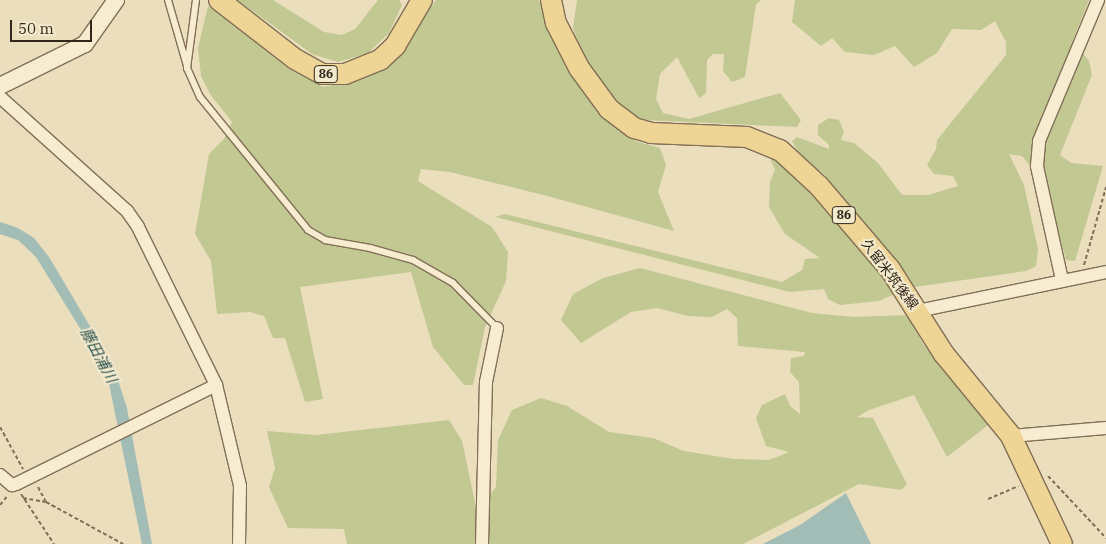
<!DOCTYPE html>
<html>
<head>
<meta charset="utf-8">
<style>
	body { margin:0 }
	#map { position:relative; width:1106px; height:544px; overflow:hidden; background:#ebdebd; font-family:"IBM Plex Serif","Noto Sans JP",serif }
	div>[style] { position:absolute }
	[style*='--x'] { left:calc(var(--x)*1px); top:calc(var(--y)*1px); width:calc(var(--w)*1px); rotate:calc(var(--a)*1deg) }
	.green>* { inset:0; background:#c1c892 }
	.water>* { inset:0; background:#a1bdb5 }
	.path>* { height:2px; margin-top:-1px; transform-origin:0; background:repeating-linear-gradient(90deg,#826f57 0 4px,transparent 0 6.5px) }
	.roads { filter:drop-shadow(1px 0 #826f57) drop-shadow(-1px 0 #826f57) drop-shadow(0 1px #826f57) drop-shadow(0 -1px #826f57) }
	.service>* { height:6px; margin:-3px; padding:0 3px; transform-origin:3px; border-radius:3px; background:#f7ecd0 }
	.minor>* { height:12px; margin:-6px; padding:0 6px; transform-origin:6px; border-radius:6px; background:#f7ecd0 }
	.tertiary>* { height:16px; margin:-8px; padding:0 8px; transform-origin:8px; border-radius:8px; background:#f7ecd0 }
	.primary>* { height:20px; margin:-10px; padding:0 10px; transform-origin:10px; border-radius:10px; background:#eed495 }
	span { translate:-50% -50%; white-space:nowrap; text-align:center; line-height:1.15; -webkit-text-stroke:4px #f3e9cd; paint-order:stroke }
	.shield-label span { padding:1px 4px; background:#f3e9cd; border:1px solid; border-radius:4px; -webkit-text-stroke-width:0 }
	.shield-label { font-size:12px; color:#32271b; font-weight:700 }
	.street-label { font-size:14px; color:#32271b }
	.water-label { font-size:15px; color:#2b5250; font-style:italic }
	.scale { position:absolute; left:10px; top:20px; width:82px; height:22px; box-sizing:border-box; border:2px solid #32271b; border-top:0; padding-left:6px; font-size:15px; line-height:18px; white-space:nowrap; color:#32271b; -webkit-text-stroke:4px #f3e9cd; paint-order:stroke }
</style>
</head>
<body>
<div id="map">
	<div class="green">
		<div style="clip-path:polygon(238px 0,273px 0,324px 32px,342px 35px,355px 29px,378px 0,399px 0,402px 5px,389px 33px,368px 53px,338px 62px,312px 54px)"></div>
		<div style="clip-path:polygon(436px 0,539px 0,548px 27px,591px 100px,635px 141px,660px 148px,666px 165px,658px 192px,674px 231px,551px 197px,450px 172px,421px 169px,418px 181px,492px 227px,508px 252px,506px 281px,485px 327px,473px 385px,464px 385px,433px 347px,411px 272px,300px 287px,323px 399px,305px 402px,285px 338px,273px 338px,264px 316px,250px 312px,217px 314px,211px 261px,195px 234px,209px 154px,224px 139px,232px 122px,210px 94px,201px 76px,198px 48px,208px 6px,289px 69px,323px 87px,355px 81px,388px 67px)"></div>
		<div style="clip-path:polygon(577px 0,761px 0,756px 4px,745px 77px,732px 82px,723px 71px,724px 54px,713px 54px,707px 60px,706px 93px,699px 98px,677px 57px,660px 74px,656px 99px,663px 113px,689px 119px,780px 93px,801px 120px,797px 127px,642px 120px,618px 104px,586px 64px,573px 28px)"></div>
		<div style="clip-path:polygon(795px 0,1089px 0,1073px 40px,1089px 61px,1092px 75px,1060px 155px,1071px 163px,1103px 166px,1075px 261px,1066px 260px,1046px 185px,1022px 156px,1009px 154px,1024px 185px,1038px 249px,1036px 266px,1026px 271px,915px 287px,823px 173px,800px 156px,792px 141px,797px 137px,829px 149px,829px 145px,818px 135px,818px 125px,829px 118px,839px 120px,844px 132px,841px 140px,854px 143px,878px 163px,902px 195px,928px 195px,958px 186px,953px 176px,934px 174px,927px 165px,936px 149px,937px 140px,1006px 55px,1006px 42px,995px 21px,981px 30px,952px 29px,937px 53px,914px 67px,895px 46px,874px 55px,845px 52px,832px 38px,821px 46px,792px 22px)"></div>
		<div style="clip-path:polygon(770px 158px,780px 158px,796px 169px,897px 293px,879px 301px,840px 305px,828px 299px,824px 289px,790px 292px,495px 217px,505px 214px,782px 282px,802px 270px,805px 259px,820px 258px,785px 234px,769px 207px,770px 182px,775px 170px)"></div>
		<div style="clip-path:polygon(640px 268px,812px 313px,854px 317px,907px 315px,923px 344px,988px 425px,947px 457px,914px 395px,869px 410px,857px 417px,873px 418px,907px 484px,901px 490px,859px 484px,743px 544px,347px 544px,344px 529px,288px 528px,269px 487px,275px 468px,267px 431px,316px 435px,449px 420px,462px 441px,477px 512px,496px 487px,498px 440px,512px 410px,541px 398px,567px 406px,609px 432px,653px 438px,684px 451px,734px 459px,769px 460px,789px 452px,766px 446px,756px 418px,762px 405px,785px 394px,790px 406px,800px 414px,799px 382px,790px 372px,791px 358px,804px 356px,805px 352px,738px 346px,737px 318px,727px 309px,712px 317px,688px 316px,657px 308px,631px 312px,581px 343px,561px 320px,573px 294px,603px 278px)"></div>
	</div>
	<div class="water">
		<div style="clip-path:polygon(0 222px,18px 228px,34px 238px,49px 257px,113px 365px,127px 408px,152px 544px,142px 544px,109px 384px,94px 351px,36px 257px,18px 240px,0 234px)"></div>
		<div style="clip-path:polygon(846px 493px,871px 544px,763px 544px,800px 525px)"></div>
	</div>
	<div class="path">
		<div style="--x:1084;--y:265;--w:81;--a:-74.2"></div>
		<div style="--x:0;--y:427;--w:48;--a:61.3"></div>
		<div style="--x:1048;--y:476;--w:85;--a:46.9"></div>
		<div style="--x:38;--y:487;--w:17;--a:62"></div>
		<div style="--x:46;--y:502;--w:88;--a:28.6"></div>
		<div style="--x:21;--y:494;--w:60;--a:56.6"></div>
		<div style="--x:23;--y:498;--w:23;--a:10"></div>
		<div style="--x:988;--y:499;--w:33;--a:-23"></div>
		<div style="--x:0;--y:505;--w:13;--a:-51"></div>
	</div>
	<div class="roads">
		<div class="service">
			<div style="--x:168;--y:0;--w:69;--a:73.9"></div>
			<div style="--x:196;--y:0;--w:69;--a:97.5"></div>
			<div style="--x:187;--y:68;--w:32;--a:66"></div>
			<div style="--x:200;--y:97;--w:171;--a:50.9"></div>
			<div style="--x:308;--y:230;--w:20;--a:30"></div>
			<div style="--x:325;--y:240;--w:46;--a:10.1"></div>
			<div style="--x:370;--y:248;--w:45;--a:15.6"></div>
			<div style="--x:413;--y:260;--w:46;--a:29.9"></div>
			<div style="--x:453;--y:283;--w:63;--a:45.6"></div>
		</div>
		<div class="minor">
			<div style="--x:0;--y:97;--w:171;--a:41.9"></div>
			<div style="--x:127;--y:211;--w:19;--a:55"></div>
			<div style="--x:138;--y:227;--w:176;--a:63.7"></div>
			<div style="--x:216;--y:385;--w:104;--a:76.6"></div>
			<div style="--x:240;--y:486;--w:58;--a:91"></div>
			<div style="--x:1062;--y:280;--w:117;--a:-102.4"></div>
			<div style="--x:1037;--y:166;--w:25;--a:-85"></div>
			<div style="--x:1039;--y:141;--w:153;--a:-67.3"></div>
			<div style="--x:918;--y:311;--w:192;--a:-11.7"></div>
			<div style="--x:1011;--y:436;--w:95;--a:-4.8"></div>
			<div style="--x:0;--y:475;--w:16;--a:40"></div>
			<div style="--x:12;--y:485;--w:4;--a:-14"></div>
			<div style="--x:16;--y:484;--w:223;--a:-26.3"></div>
			<div style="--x:482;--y:544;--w:162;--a:-88.6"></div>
			<div style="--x:486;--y:382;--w:55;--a:-78.5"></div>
		</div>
		<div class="tertiary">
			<div style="--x:0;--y:86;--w:95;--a:-26.3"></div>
			<div style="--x:85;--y:44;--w:54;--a:-54.8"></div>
		</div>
		<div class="primary">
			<div style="--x:219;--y:0;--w:96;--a:37.8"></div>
			<div style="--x:295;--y:59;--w:31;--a:29"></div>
			<div style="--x:322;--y:74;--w:23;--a:0"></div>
			<div style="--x:345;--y:74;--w:38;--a:-22"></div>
			<div style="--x:380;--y:60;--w:21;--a:-43"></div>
			<div style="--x:395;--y:46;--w:53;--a:-59.6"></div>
			<div style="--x:551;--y:0;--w:24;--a:78"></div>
			<div style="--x:556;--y:23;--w:51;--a:62.9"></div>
			<div style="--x:579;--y:68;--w:51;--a:53.8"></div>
			<div style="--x:609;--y:109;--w:31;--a:37"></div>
			<div style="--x:634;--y:128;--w:18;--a:16"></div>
			<div style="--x:651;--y:133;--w:96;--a:2.4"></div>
			<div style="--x:747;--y:137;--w:35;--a:22"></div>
			<div style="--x:780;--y:150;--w:53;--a:42.7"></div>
			<div style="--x:819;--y:186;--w:109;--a:49.5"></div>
			<div style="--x:890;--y:269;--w:101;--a:57.6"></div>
			<div style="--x:944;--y:354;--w:106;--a:50.7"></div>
			<div style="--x:1011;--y:436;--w:119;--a:64.7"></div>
		</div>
	</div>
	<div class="shield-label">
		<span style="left:326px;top:74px">86</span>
		<span style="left:844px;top:215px">86</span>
	</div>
	<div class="street-label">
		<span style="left:890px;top:274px;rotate:53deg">久留米筑後線</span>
	</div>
	<div class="water-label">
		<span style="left:99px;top:355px;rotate:62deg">藤田浦川</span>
	</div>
	<div class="scale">50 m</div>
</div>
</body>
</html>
